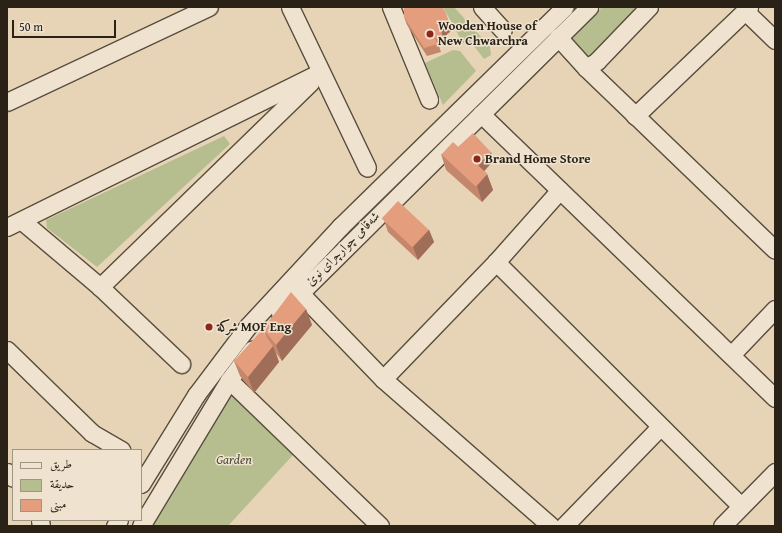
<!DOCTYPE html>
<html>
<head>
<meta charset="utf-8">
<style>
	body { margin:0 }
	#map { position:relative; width:782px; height:533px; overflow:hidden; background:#e7d4b6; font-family:"Gentium Book Plus",Amiri,serif }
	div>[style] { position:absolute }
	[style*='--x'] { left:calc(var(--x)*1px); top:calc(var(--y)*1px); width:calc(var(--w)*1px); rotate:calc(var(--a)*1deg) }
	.green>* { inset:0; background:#b6bd8e }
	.roads { filter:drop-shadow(1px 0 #594e3f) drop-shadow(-1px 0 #594e3f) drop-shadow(0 1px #594e3f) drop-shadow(0 -1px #594e3f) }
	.minor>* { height:17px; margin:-8.5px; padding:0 8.5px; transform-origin:8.5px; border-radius:8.5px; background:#efe3d0 }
	.wall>* { inset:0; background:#c4876c }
	.shaded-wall>* { inset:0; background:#a06e58 }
	.building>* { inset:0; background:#e49d7d; transform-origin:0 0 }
	.dots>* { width:11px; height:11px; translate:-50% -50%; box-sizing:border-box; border:2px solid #efe3d0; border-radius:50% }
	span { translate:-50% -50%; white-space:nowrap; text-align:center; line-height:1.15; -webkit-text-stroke:3px #efe3d0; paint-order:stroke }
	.poi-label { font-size:13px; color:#2a2217; font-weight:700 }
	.left { translate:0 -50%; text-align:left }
	.street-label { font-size:13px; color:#2a2217 }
	.park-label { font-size:13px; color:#4d4935; font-style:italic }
	.frame { position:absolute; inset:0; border:8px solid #2a2217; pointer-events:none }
	.legend { position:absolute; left:12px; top:449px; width:130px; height:72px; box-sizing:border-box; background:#efe3d0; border:1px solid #a09686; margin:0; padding:5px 7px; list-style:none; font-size:12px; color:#2a2217 }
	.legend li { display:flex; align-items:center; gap:8px; height:20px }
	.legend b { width:20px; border:1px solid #a09686 }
	.scale { position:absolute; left:12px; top:20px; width:104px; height:18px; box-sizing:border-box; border:2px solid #2a2217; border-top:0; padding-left:5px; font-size:12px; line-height:14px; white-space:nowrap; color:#2a2217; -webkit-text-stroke:3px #efe3d0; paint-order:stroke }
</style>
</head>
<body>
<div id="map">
	<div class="green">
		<div style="clip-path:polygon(443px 7px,454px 7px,490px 47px,491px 55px,484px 59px,474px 46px,463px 43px)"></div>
		<div style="clip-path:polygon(602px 7px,640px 7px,590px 58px,579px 49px,572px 37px)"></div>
		<div style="clip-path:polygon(453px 50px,460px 51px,476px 71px,443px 105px,425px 63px)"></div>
		<div style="clip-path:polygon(224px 136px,230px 144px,97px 267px,47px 228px,46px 220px)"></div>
		<div style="clip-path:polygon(229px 392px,293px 455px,228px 526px,143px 526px)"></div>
	</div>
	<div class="roads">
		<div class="minor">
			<div style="--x:290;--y:7;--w:178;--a:64.4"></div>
			<div style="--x:391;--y:7;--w:100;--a:67.6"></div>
			<div style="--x:482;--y:7;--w:31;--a:48"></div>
			<div style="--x:745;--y:11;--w:42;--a:44"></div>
			<div style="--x:558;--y:37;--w:42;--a:47.9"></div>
			<div style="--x:586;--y:68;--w:262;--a:43.9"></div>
			<div style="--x:586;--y:68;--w:13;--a:-32"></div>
			<div style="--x:597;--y:61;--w:75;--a:-46.1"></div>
			<div style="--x:7;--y:102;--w:223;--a:-25.2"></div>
			<div style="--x:481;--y:114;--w:409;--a:44"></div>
			<div style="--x:635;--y:116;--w:158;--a:-43.7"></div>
			<div style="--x:22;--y:221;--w:102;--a:40.2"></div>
			<div style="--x:100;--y:287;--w:112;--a:43.5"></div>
			<div style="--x:7;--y:227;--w:350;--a:-26.3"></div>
			<div style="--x:496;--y:262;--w:344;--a:44.9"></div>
			<div style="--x:100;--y:287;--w:293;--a:-44.2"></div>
			<div style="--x:299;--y:292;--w:121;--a:46"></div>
			<div style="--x:383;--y:379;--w:223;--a:41.2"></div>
			<div style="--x:280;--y:313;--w:435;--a:-44.7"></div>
			<div style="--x:7;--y:350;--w:119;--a:44.3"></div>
			<div style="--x:92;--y:433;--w:34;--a:30"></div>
			<div style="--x:731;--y:355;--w:64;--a:-46.3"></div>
			<div style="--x:383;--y:379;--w:163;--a:-46"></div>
			<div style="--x:496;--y:262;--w:96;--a:-48.4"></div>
			<div style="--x:229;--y:380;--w:210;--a:44"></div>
			<div style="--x:7;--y:472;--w:8;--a:45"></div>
			<div style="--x:141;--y:484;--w:105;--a:-58.3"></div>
			<div style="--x:196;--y:395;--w:86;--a:-53"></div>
			<div style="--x:248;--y:326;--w:137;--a:-47.1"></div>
			<div style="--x:341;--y:226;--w:313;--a:-44.4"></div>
			<div style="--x:40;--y:520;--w:6;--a:81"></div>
			<div style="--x:115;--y:526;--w:7;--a:-56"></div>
			<div style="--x:141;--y:526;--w:170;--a:-58.9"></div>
			<div style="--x:229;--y:380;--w:38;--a:-53"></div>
			<div style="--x:564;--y:526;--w:138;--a:-45.9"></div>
			<div style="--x:722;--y:526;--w:76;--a:-45.5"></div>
		</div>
	</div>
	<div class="wall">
		<div style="clip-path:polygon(404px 17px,452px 30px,444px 37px,445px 44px,439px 46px,441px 52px,427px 56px,407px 25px)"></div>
		<div style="clip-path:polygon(441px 154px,494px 160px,484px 171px,487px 174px,493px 190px,482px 202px,446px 170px)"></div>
		<div style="clip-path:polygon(384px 220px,429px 230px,434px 242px,418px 260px,388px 232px)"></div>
		<div style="clip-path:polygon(306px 309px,312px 325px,282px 361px,276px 353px,279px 362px,254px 393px,240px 376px,234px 361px,266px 336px,263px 329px)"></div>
	</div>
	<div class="shaded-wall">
		<div style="clip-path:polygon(449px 22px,452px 30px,444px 37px,445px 44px,442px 36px,441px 29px)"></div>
		<div style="clip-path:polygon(491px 152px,494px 160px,479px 177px,476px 169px)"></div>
		<div style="clip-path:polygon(487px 174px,493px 190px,482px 202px,477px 186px)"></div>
		<div style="clip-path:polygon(429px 230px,434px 242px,418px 260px,413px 247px)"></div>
		<div style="clip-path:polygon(306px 309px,312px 325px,282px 361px,276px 345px)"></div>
		<div style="clip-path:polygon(273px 346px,279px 362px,254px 393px,248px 377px)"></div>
	</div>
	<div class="building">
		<div style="clip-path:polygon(404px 7px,442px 7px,445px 11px,449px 22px,441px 29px,442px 36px,435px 38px,438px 44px,424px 48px,404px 17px)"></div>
		<div style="left:473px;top:133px;width:26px;height:21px;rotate:47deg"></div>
		<div style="left:453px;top:142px;width:47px;height:17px;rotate:43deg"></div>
		<div style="left:398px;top:201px;width:42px;height:24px;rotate:43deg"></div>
		<div style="clip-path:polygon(291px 292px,306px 309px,276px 345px,263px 329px)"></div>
		<div style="clip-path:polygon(262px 330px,273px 346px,248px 377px,234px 361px)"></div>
	</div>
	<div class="dots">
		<div style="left:430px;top:34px;background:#8f2418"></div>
		<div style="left:477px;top:159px;background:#8f2418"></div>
		<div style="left:209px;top:327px;background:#8f2418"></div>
	</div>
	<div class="poi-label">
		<span class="left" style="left:438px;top:34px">Wooden House of<br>New Chwarchra</span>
		<span class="left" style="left:485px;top:159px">Brand Home Store</span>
		<span class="left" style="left:217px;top:327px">شركة MOF Eng</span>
	</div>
	<div class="street-label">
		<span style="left:343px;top:249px;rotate:-45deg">شەقامی چوارچرای نوێ</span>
	</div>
	<div class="park-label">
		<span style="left:234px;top:460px">Garden</span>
	</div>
	<div class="frame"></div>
	<ul class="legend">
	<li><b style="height:5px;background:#efe3d0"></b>طريق</li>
	<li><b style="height:11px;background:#b6bd8e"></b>حديقة</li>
	<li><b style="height:11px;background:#e49d7d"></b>مبنى</li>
	</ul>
	<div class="scale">50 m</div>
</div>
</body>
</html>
